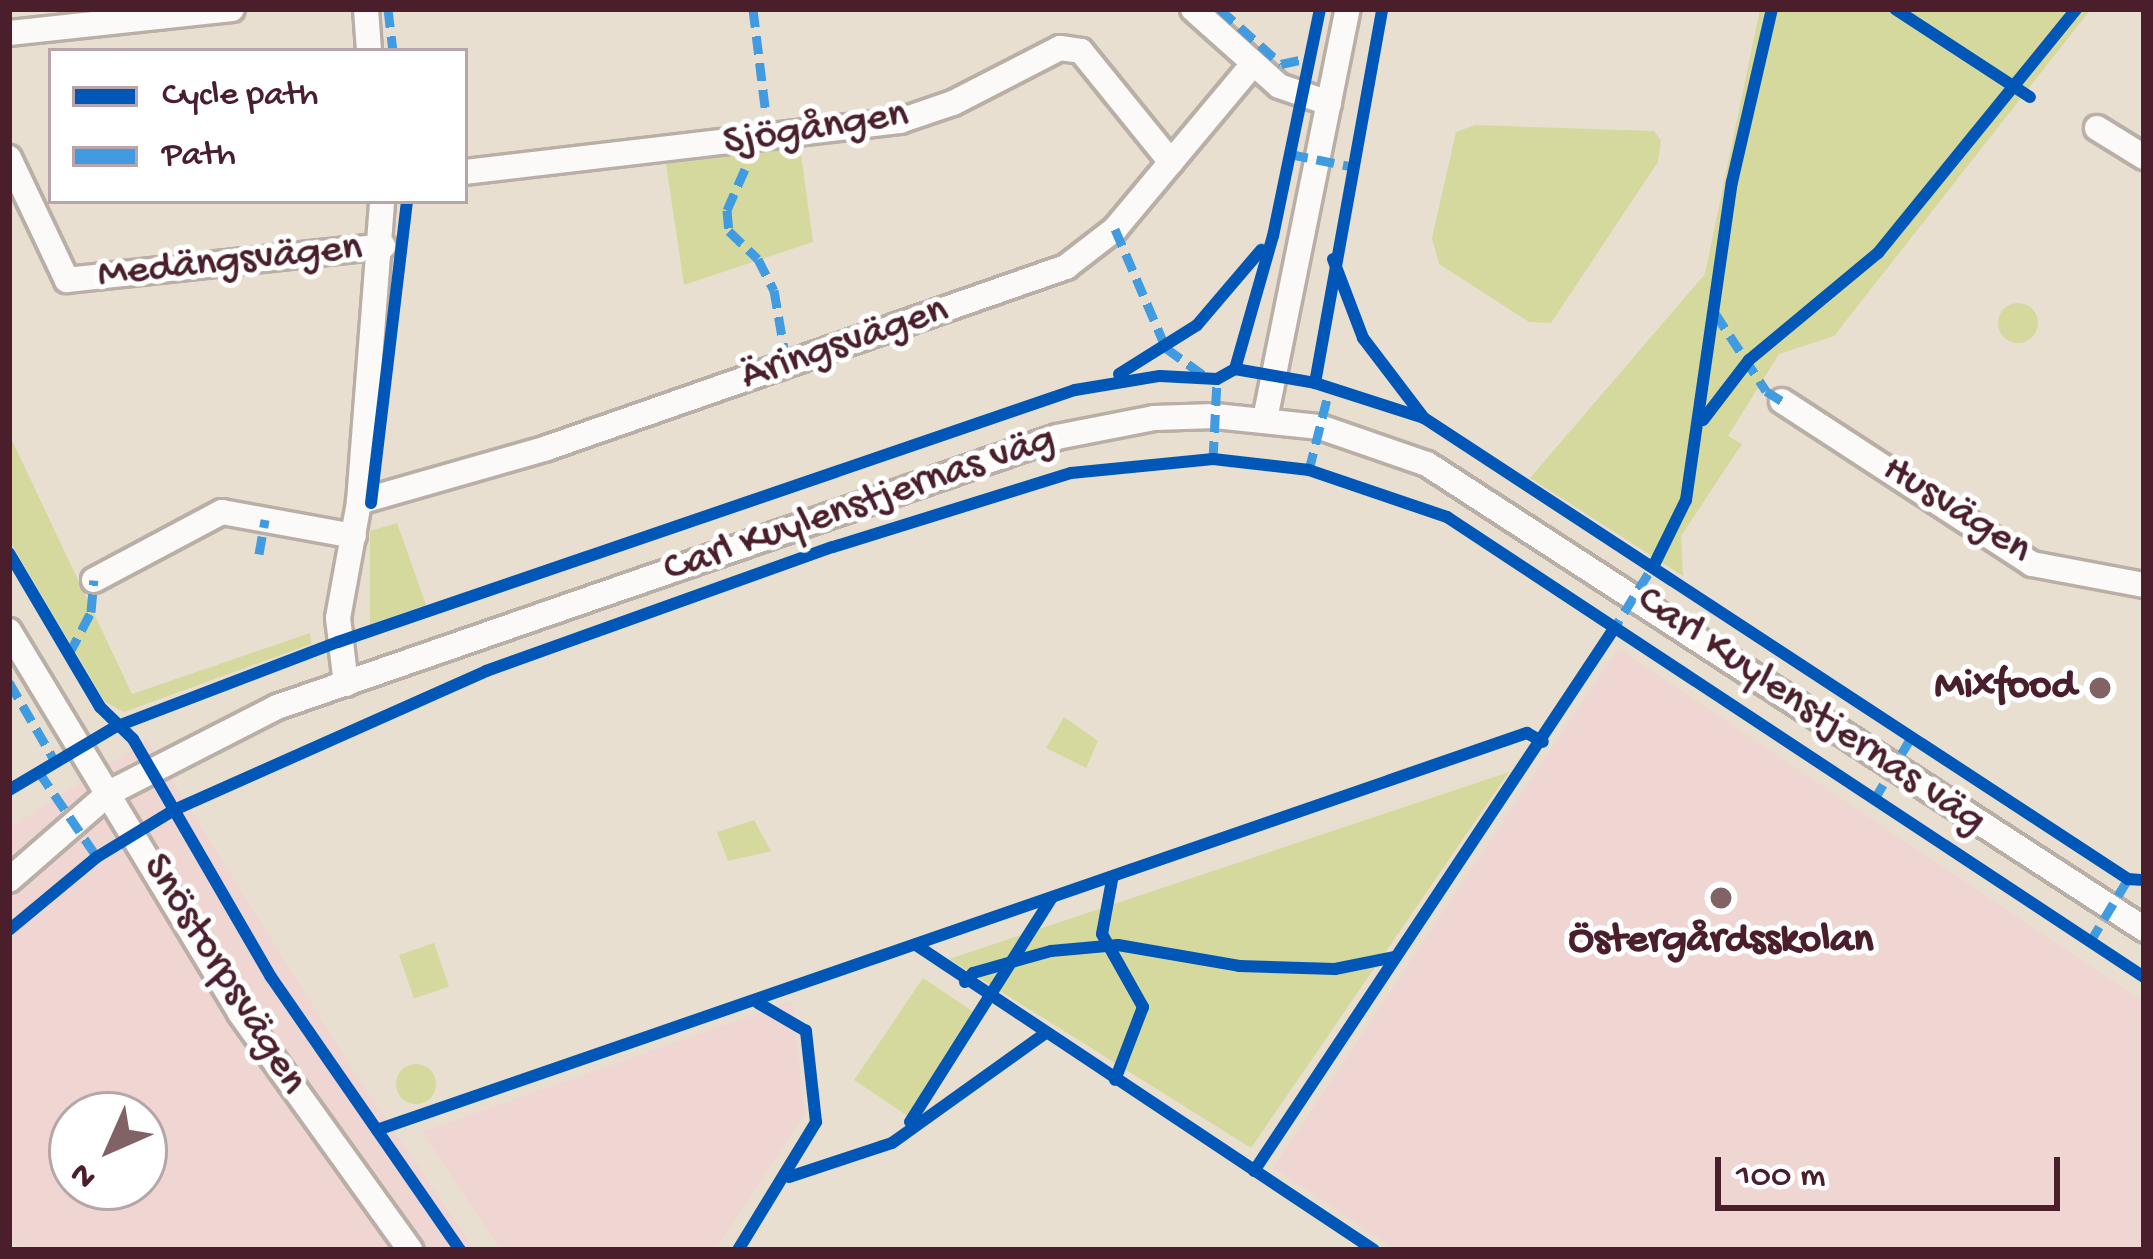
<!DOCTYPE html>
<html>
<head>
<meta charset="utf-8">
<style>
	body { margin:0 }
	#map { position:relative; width:2153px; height:1259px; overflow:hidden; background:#e8dfd0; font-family:"Gochi Hand",sans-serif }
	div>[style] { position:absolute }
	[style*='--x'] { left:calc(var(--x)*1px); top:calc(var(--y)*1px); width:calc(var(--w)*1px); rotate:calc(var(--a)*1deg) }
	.built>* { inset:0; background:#f0d6d3 }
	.green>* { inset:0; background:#d5d99e; transform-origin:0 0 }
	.round { border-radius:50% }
	.roads { filter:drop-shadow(3px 0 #b9afa6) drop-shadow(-3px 0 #b9afa6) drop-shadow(0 3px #b9afa6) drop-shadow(0 -3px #b9afa6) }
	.minor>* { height:24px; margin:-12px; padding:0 12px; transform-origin:12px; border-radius:12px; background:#fcfaf8 }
	.quiet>* { height:9px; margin-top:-4.5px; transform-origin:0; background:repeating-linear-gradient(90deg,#409be1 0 18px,transparent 0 27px) }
	.cycleway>* { height:12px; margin:-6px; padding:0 6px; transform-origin:6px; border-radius:6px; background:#0057b8 }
	.dots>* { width:33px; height:33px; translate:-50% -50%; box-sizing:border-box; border:6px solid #fff; border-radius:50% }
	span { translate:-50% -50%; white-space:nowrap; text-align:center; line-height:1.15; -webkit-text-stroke:10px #fff; paint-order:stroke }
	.street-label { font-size:42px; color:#4a1f2b }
	.poi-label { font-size:42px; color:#4a1f2b; font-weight:700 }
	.right { translate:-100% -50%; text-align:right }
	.frame { position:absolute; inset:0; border:12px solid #4a1f2b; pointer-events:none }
	.legend { position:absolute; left:48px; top:48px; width:420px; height:156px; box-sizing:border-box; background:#fff; border:3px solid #b7a5aa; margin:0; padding:15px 21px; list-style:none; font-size:36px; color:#4a1f2b }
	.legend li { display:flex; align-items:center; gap:24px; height:60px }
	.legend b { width:60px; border:3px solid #b7a5aa }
	.north { position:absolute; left:48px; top:1091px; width:120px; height:120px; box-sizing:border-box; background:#fff; border:3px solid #b7a5aa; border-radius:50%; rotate:225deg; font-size:33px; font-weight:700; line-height:48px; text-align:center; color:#4a1f2b }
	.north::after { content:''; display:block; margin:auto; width:42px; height:54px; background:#816265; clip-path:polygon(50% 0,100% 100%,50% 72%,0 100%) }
	.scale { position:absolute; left:1715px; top:1157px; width:345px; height:54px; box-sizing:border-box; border:6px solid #4a1f2b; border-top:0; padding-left:15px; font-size:36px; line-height:42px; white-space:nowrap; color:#4a1f2b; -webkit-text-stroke:9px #fff; paint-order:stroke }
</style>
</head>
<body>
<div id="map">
	<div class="built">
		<div style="clip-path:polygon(1618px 648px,2144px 1002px,2144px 1250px,1396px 1250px,1273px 1168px)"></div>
		<div style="clip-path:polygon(evenodd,147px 740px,355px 1073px,475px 1250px,22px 1250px,9px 1239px,9px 828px,147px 740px,72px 1115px,144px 1115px,144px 1187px,72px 1187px,72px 1115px)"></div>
		<div style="clip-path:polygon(792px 1001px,805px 1114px,715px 1250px,501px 1250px,422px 1132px)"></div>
	</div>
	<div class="green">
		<div style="clip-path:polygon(1760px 9px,2091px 9px,1834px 336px,1779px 354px,1728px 436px,1742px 444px,1681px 536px,1683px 576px,1530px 478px,1705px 274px)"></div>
		<div style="clip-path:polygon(1475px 125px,1654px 131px,1661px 141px,1658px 162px,1551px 323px,1529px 322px,1439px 264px,1432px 238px,1456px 132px)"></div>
		<div style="clip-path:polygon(800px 147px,813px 242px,684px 285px,666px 164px)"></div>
		<div class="round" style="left:1998px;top:303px;width:40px;height:40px"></div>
		<div style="clip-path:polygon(9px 434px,132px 694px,310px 633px,311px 644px,124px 712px,105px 702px,9px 540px)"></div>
		<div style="clip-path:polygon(397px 523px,426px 605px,370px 624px,370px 531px)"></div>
		<div style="clip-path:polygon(1064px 717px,1098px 741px,1086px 768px,1046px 748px)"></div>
		<div style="clip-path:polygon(1509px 772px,1251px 1148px,949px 959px)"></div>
		<div style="clip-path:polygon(754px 820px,771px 851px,728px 861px,717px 832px)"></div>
		<div style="left:434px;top:943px;width:46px;height:37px;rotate:71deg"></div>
		<div style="left:923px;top:978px;width:65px;height:123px;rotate:34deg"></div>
		<div class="round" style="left:396px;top:1064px;width:40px;height:40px"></div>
	</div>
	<div class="roads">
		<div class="minor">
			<div style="--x:366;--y:9;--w:42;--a:85.9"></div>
			<div style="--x:1193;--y:9;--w:115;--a:41.8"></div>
			<div style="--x:1279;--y:86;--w:53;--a:18.8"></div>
			<div style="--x:9;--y:33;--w:224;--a:-6.1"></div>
			<div style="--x:2097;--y:128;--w:55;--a:31.7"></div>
			<div style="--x:9;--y:158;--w:135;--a:64.6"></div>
			<div style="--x:67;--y:280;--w:318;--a:-6.1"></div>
			<div style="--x:465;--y:172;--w:438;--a:-6.7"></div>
			<div style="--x:900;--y:121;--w:56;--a:-18.8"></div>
			<div style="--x:953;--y:103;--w:120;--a:-27.2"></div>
			<div style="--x:1060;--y:48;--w:21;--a:8"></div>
			<div style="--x:1081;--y:51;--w:143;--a:51"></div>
			<div style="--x:1782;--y:401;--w:298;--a:33.1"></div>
			<div style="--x:2032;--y:564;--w:114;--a:10.6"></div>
			<div style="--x:1265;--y:419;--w:418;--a:-78.6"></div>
			<div style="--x:359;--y:502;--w:196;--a:-16"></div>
			<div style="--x:547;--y:448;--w:550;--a:-19.23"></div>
			<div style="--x:1066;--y:267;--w:62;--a:-37.8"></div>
			<div style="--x:1115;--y:229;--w:214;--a:-50.1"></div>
			<div style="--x:94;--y:580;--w:145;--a:-28"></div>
			<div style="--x:222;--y:512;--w:134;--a:10.3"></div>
			<div style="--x:9;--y:631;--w:446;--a:58.8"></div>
			<div style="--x:240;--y:1013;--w:292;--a:54.3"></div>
			<div style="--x:346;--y:684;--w:66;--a:-96.9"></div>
			<div style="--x:338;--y:618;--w:118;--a:-79.7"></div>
			<div style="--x:359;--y:502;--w:302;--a:-85.6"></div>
			<div style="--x:9;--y:880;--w:133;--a:-41"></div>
			<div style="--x:109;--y:793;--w:189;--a:-27.1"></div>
			<div style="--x:277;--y:707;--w:825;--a:-19.09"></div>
			<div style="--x:1057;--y:437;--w:99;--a:-11.1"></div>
			<div style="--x:1154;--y:418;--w:61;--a:-1.9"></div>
			<div style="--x:1215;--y:416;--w:106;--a:6"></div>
			<div style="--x:1320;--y:427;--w:113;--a:19.1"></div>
			<div style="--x:1427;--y:464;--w:855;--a:32.96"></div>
		</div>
	</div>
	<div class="quiet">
		<div style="--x:388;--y:9;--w:42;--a:83.2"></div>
		<div style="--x:753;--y:9;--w:132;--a:83"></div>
		<div style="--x:1220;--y:9;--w:82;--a:42"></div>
		<div style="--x:1281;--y:64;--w:29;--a:-12"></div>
		<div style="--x:740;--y:143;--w:26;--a:79"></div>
		<div style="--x:745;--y:169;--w:45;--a:113.7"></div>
		<div style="--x:727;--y:210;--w:21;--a:85"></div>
		<div style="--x:729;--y:231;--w:40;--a:44"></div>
		<div style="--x:758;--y:259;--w:35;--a:63"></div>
		<div style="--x:774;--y:290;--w:77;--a:80.3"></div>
		<div style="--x:1290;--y:154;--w:60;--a:11.5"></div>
		<div style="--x:1115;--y:229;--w:129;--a:66.8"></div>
		<div style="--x:1166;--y:348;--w:49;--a:35.9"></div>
		<div style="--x:1715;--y:313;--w:93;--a:56.8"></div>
		<div style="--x:1766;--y:391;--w:19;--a:32"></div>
		<div style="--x:1213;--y:459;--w:80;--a:-87.1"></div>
		<div style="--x:1309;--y:470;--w:81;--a:-75.8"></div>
		<div style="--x:259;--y:554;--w:35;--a:-80"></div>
		<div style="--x:1610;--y:635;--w:91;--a:-58.1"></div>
		<div style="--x:69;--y:654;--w:47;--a:-62.4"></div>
		<div style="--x:91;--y:612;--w:32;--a:-85"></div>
		<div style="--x:9;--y:682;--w:94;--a:59.9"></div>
		<div style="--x:39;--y:772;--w:103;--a:55.7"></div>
		<div style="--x:1874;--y:800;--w:74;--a:-59.3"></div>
		<div style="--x:2090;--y:942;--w:74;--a:-58.9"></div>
	</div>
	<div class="cycleway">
		<div style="--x:1895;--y:9;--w:161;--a:33.1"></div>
		<div style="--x:1333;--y:259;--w:85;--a:69.2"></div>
		<div style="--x:1363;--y:338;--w:101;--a:52.7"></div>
		<div style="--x:1235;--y:369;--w:138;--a:-74.1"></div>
		<div style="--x:1273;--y:236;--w:232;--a:-78.3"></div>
		<div style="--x:1119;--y:374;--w:92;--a:-32.1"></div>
		<div style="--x:1197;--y:325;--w:99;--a:-49.5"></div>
		<div style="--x:1315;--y:383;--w:380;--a:-79.8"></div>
		<div style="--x:1703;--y:420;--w:76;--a:-52.5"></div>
		<div style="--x:1749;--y:360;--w:168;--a:-39.7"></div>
		<div style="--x:1878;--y:253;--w:314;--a:-50.9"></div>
		<div style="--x:371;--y:503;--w:304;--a:-83.2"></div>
		<div style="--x:9;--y:553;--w:179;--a:59.4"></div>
		<div style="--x:100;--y:707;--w:46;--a:44.1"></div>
		<div style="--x:133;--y:739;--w:275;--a:59.9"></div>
		<div style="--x:271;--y:977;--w:332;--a:55.3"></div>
		<div style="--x:1654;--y:565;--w:72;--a:-63.8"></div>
		<div style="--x:1686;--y:500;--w:321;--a:-81.8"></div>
		<div style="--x:1732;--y:182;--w:178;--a:-77"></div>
		<div style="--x:9;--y:790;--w:123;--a:-30.7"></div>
		<div style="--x:115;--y:727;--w:239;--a:-20.9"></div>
		<div style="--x:338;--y:642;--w:779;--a:-18.88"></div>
		<div style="--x:1075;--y:390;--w:86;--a:-9.4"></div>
		<div style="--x:1160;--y:376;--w:57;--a:3"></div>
		<div style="--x:1217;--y:379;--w:21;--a:-29"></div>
		<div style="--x:1235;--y:369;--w:81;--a:9.9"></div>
		<div style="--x:1315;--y:383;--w:114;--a:17.8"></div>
		<div style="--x:1424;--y:418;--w:842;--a:33.22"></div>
		<div style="--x:2128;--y:879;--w:16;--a:4"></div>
		<div style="--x:1112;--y:880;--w:55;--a:100.5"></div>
		<div style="--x:1102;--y:934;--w:84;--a:60.7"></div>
		<div style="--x:1143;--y:1007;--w:78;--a:111"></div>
		<div style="--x:9;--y:930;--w:114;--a:-39.7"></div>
		<div style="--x:97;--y:857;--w:90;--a:-31.4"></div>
		<div style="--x:174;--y:810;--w:342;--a:-24"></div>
		<div style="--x:486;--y:671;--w:368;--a:-19.7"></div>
		<div style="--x:833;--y:547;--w:249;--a:-17.3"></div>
		<div style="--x:1071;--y:473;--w:143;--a:-5.6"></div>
		<div style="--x:1213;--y:459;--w:97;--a:6.5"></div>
		<div style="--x:1309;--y:470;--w:146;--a:18.8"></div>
		<div style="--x:1447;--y:517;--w:835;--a:33.42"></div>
		<div style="--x:916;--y:945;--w:550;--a:33.66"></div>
		<div style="--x:965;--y:982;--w:12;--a:-48"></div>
		<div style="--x:973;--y:973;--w:81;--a:-15.8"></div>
		<div style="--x:1051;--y:951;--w:67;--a:-5.1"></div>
		<div style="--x:1118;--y:945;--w:123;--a:9.8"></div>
		<div style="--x:1239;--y:966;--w:96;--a:1.8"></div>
		<div style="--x:1335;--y:969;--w:60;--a:-11.5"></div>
		<div style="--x:910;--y:1122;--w:264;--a:-57.7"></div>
		<div style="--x:377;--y:1130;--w:1217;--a:-19.05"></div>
		<div style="--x:1527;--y:733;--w:18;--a:29"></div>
		<div style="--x:1254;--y:1171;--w:649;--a:-56.43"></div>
		<div style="--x:789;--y:1177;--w:108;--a:-18.3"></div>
		<div style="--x:892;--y:1143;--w:187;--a:-35.6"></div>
		<div style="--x:738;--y:1250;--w:150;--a:-58.6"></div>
		<div style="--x:816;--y:1122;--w:92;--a:-96.3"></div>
		<div style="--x:806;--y:1031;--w:56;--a:-149.7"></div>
	</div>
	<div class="dots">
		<div style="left:2100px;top:688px;background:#816265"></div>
		<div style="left:1721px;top:898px;background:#816265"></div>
	</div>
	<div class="street-label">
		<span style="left:816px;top:130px;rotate:-9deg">Sjögången</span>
		<span style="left:230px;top:263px;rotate:-6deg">Medängsvägen</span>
		<span style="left:845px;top:345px;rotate:-19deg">Äringsvägen</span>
		<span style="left:860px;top:506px;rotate:-19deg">Carl Kuylenstjernas väg</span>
		<span style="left:1956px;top:511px;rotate:32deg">Husvägen</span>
		<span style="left:1810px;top:712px;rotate:34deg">Carl Kuylenstjernas väg</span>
		<span style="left:223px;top:975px;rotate:58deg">Snöstorpsvägen</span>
	</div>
	<div class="poi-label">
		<span class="right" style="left:2076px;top:688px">Mixfood</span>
		<span style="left:1721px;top:942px">Östergårdsskolan</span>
	</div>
	<div class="frame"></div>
	<ul class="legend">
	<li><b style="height:15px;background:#0057b8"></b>Cycle path</li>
	<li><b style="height:15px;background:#409be1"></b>Path</li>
	</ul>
	<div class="north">N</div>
	<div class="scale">100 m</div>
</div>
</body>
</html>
